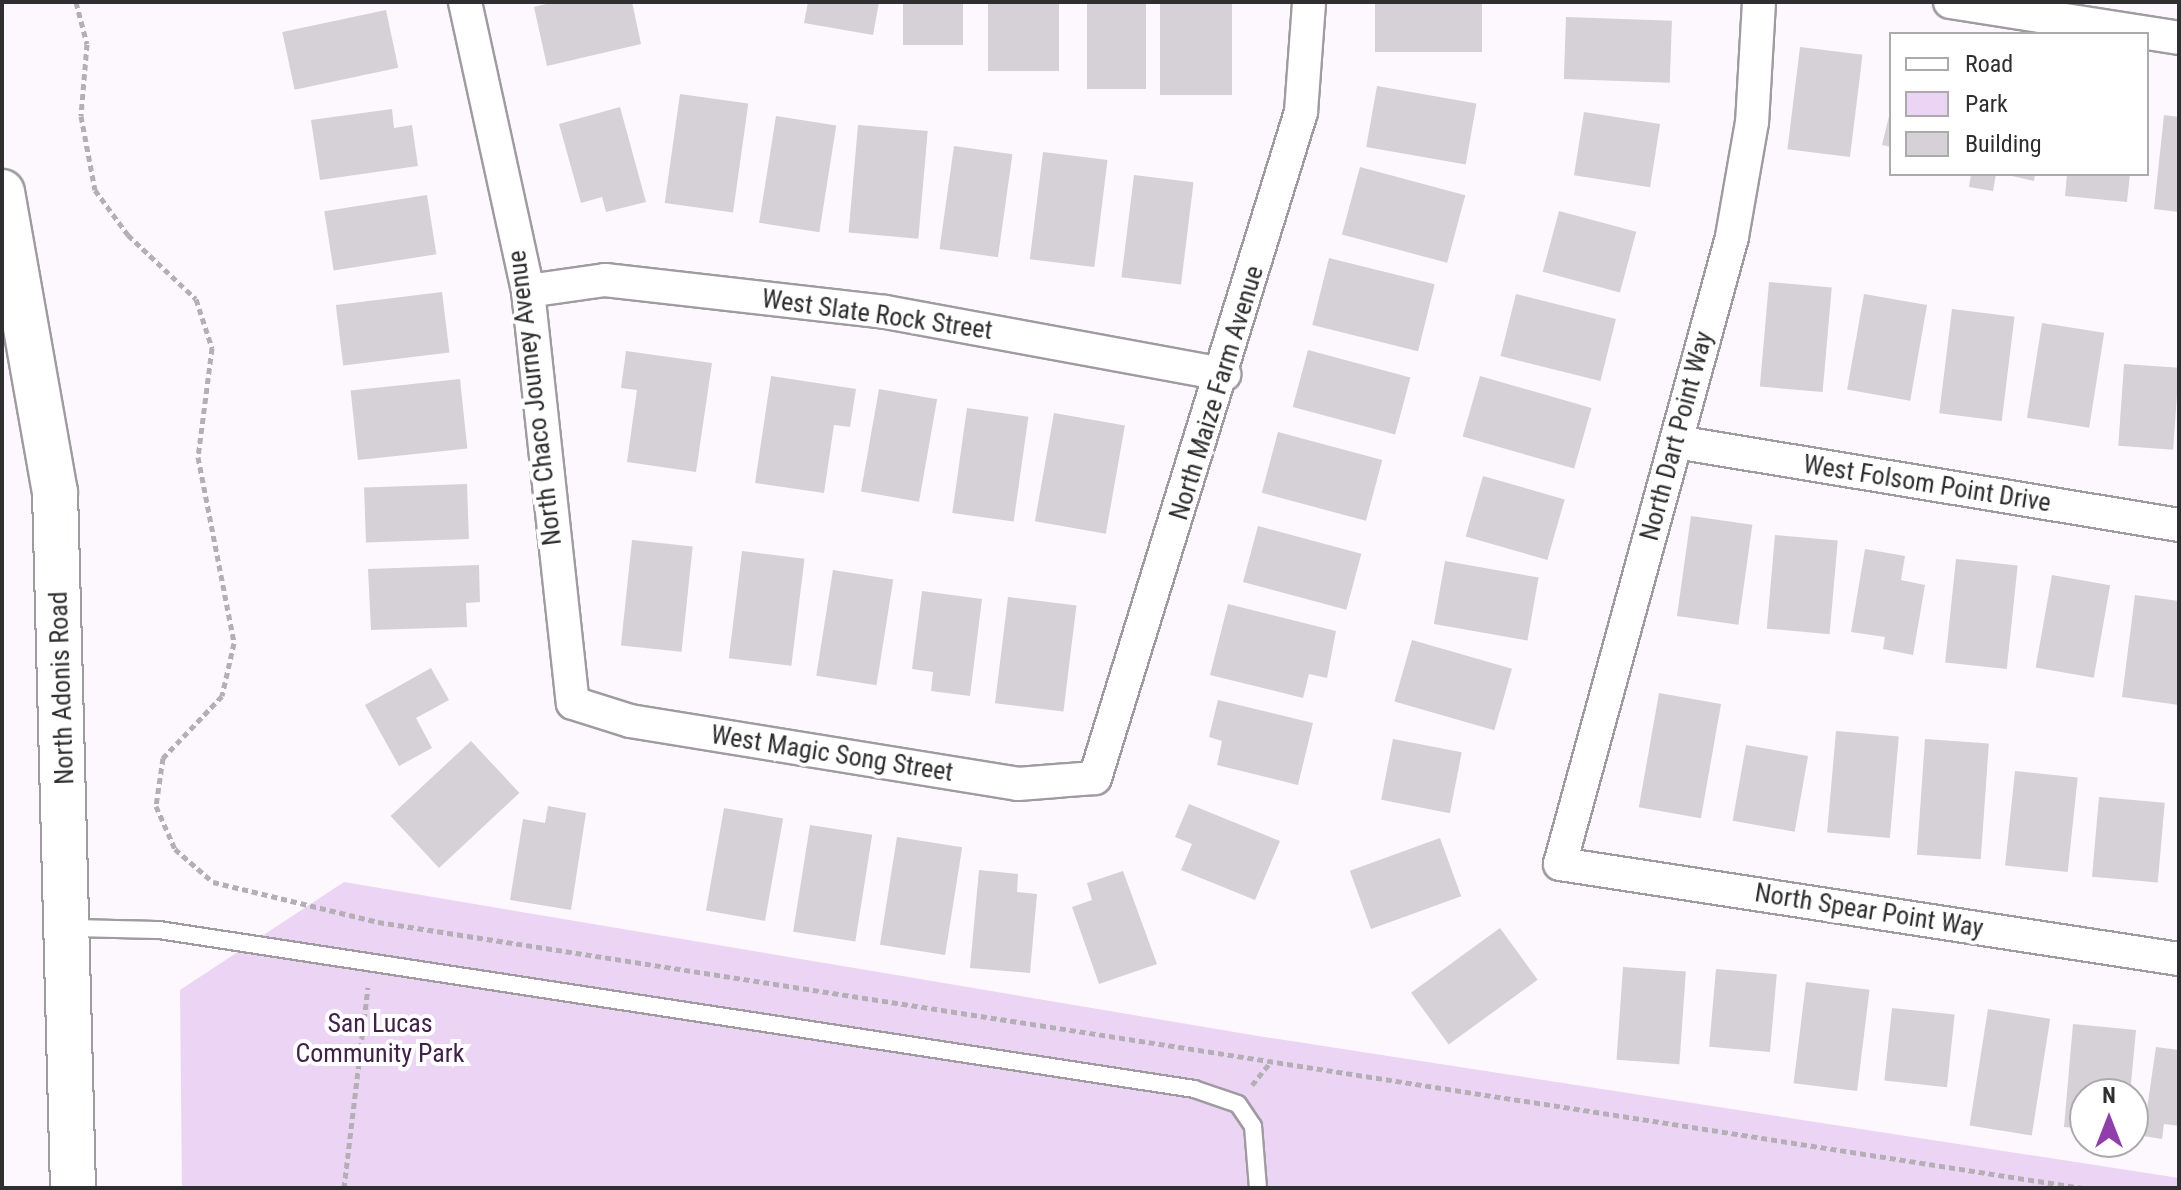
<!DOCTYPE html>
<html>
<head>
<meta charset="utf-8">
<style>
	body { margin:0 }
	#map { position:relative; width:2181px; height:1190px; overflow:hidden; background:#fcf8fe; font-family:"Roboto Condensed",sans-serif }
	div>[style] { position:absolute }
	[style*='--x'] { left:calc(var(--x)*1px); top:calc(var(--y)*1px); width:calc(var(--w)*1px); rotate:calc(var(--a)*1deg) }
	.green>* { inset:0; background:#ecd4f5 }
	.building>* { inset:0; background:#d6d1d7; transform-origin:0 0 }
	.path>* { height:5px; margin-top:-2.5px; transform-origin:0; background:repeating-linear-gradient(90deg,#b3b0b4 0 6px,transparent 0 10px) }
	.roads { filter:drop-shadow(2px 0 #9f9ba0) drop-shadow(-2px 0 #9f9ba0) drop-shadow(0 2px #9f9ba0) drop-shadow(0 -2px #9f9ba0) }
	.lane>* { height:16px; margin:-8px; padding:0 8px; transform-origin:8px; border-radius:8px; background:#fff }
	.street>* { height:32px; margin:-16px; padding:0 16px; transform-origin:16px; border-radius:16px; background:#fff }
	.secondary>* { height:44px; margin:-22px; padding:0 22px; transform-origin:22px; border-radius:22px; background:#fff }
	span { translate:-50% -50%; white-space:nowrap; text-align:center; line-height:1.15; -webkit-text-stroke:8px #fff; paint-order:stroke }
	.street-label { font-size:26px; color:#2f2e30 }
	.park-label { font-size:26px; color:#41214c }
	.frame { position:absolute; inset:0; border:4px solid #2f2e30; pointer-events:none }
	.legend { position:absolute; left:1889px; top:32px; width:260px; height:144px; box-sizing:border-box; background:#fff; border:2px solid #acabac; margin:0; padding:10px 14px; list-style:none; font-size:24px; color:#2f2e30 }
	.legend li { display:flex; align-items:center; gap:16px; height:40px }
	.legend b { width:40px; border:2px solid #acabac }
	.north { position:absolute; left:2069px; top:1078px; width:80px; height:80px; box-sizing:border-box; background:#fff; border:2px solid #acabac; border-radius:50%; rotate:0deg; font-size:22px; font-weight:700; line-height:32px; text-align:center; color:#2f2e30 }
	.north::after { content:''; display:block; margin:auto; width:28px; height:36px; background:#913ead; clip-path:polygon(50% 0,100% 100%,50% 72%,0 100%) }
</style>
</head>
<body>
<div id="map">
	<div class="green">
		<div style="clip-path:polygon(344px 882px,1258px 1036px,2179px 1178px,2179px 1188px,182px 1188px,180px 990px)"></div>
	</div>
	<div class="building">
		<div style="clip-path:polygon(554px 2px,632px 2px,641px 44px,547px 66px,534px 7px)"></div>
		<div style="clip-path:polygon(808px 2px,879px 2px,873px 35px,804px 23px)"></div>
		<div style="left:903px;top:2px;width:60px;height:43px"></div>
		<div style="left:988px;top:2px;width:71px;height:69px"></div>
		<div style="left:1087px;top:2px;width:59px;height:87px"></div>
		<div style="left:1160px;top:2px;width:72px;height:93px"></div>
		<div style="left:1375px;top:2px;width:107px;height:50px"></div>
		<div style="left:386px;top:10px;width:59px;height:106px;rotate:78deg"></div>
		<div style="left:1566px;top:17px;width:106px;height:62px;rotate:2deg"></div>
		<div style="left:1800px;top:47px;width:63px;height:103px;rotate:7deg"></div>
		<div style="left:1377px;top:86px;width:101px;height:62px;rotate:10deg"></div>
		<div style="left:680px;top:94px;width:69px;height:110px;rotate:8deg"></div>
		<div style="clip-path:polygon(620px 107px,646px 202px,606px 212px,602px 197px,581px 203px,559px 124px)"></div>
		<div style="clip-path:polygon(1891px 108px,1891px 147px,1882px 145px)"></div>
		<div style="clip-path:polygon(392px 109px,394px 128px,412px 125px,418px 166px,320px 180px,311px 120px)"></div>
		<div style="left:1584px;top:112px;width:77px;height:64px;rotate:9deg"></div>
		<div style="clip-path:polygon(2164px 115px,2179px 117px,2179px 212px,2154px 209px)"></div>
		<div style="left:776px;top:116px;width:61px;height:108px;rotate:9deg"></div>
		<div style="left:858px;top:125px;width:70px;height:108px;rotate:5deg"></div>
		<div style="left:954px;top:146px;width:59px;height:104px;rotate:8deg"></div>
		<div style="left:1043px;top:152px;width:65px;height:108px;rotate:7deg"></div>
		<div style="left:1360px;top:167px;width:109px;height:70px;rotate:15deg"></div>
		<div style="clip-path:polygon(1971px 174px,1996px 174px,1993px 191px,1969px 187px)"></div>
		<div style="clip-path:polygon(2003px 174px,2035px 174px,2034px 181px)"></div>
		<div style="clip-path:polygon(2067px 174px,2130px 174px,2127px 202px,2065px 196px)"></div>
		<div style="left:1134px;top:175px;width:60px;height:103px;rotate:7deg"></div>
		<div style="left:427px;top:195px;width:60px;height:104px;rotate:81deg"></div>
		<div style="left:1559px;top:211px;width:80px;height:63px;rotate:15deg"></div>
		<div style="left:1329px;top:258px;width:109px;height:69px;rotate:14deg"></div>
		<div style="left:1769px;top:282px;width:63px;height:105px;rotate:5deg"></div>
		<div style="left:442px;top:292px;width:61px;height:107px;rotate:83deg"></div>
		<div style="left:1516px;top:294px;width:103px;height:64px;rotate:14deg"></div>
		<div style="left:1864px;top:294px;width:64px;height:97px;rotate:10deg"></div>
		<div style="left:1952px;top:309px;width:63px;height:105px;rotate:7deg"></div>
		<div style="left:2042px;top:323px;width:63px;height:96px;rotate:9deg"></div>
		<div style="left:1308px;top:350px;width:106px;height:59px;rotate:15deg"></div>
		<div style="clip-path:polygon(626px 351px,712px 363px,696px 472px,627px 462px,637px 390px,621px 388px)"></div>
		<div style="left:2124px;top:364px;width:55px;height:82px;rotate:4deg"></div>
		<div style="clip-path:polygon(771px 376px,856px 389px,850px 427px,834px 425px,824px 493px,755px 483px)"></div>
		<div style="left:1480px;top:376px;width:116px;height:63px;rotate:16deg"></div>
		<div style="left:460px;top:379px;width:70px;height:110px;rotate:84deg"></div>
		<div style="left:879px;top:389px;width:59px;height:104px;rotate:10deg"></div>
		<div style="left:967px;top:408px;width:62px;height:106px;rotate:8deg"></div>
		<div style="left:1054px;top:413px;width:72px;height:110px;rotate:10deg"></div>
		<div style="left:1278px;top:432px;width:108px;height:63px;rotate:15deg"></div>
		<div style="left:1483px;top:476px;width:85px;height:63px;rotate:16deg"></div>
		<div style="left:467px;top:484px;width:55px;height:103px;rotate:88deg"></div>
		<div style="left:1691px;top:516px;width:62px;height:101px;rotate:8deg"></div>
		<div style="left:1258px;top:526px;width:107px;height:58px;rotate:15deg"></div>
		<div style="left:1775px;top:535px;width:63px;height:94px;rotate:5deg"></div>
		<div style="left:632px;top:540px;width:61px;height:106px;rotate:6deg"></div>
		<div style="clip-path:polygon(1865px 549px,1905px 556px,1901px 580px,1925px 585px,1913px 655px,1883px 649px,1885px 637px,1851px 632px)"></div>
		<div style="left:742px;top:551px;width:63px;height:108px;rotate:7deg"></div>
		<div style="left:1956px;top:559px;width:62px;height:104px;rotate:6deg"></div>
		<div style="left:1445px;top:561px;width:95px;height:64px;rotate:10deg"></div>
		<div style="clip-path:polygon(479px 565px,480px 602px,466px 603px,467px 627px,371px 630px,368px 569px)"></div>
		<div style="left:833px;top:570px;width:61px;height:107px;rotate:9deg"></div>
		<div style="left:2052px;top:575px;width:59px;height:94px;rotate:10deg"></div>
		<div style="clip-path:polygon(922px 591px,982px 599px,970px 696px,931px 691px,933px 672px,912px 669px)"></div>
		<div style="clip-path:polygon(2135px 595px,2179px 601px,2179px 705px,2122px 697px)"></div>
		<div style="left:1008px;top:597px;width:69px;height:107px;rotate:7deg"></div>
		<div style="clip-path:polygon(1228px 604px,1336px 631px,1327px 678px,1309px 674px,1303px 698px,1210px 675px)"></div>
		<div style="left:1412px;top:640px;width:104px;height:64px;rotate:16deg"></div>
		<div style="clip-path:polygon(431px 668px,449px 700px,416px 718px,432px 748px,399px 766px,365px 705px)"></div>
		<div style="left:1659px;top:693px;width:63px;height:116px;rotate:10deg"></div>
		<div style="clip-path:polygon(1218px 700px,1313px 723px,1298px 785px,1217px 765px,1222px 741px,1209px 737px)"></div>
		<div style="left:1836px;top:731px;width:63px;height:102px;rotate:5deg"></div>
		<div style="left:1393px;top:739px;width:70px;height:62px;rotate:11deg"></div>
		<div style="left:1925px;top:739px;width:64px;height:116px;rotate:4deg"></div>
		<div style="left:471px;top:741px;width:71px;height:110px;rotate:47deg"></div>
		<div style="left:1746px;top:745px;width:63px;height:77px;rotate:10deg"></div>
		<div style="left:2015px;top:771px;width:63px;height:95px;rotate:6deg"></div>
		<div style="left:2099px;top:797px;width:66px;height:80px;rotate:5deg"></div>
		<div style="clip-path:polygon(1189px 804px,1280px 841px,1255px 900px,1181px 870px,1192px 844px,1175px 837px)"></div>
		<div style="clip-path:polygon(548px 806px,586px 813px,571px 910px,510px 900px,523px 819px,545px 823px)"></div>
		<div style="left:724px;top:808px;width:60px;height:104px;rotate:10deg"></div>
		<div style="left:810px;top:825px;width:63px;height:108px;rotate:9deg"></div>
		<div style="left:897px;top:837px;width:66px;height:109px;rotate:9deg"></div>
		<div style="left:1440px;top:838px;width:62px;height:96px;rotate:70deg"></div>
		<div style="clip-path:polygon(979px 870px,1018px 874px,1017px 892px,1037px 894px,1030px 973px,970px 968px)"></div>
		<div style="clip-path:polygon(1123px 871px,1157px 964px,1099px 984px,1072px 907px,1092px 900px,1087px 883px)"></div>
		<div style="left:1500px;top:928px;width:64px;height:110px;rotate:54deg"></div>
		<div style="left:1623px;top:967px;width:63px;height:93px;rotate:4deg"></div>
		<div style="left:1716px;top:969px;width:61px;height:78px;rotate:5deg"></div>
		<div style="left:1806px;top:982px;width:64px;height:102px;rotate:7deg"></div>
		<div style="left:1892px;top:1008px;width:63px;height:73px;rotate:6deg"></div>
		<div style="left:1988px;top:1009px;width:63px;height:118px;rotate:9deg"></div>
		<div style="clip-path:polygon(2073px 1024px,2136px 1030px,2130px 1094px,2085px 1094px,2085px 1129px,2064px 1127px)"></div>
		<div style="clip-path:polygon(2156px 1047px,2179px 1050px,2179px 1126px,2164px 1124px,2162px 1139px,2143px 1136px)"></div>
	</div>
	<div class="path">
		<div style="--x:76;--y:2;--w:43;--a:75.3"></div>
		<div style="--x:87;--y:44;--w:72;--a:94.8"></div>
		<div style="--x:81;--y:116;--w:75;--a:79.3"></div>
		<div style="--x:95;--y:190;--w:56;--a:53.7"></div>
		<div style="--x:128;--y:235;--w:93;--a:43.3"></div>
		<div style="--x:196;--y:299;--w:52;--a:71.9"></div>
		<div style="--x:212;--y:348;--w:110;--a:97.3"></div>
		<div style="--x:198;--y:457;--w:189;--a:79"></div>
		<div style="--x:234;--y:643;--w:54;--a:102.8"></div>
		<div style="--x:222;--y:696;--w:86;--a:133.6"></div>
		<div style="--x:163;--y:758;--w:49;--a:98.3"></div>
		<div style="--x:156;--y:806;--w:47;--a:66.2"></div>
		<div style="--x:175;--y:849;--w:50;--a:41"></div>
		<div style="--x:213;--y:882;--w:170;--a:13.6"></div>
		<div style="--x:378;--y:922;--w:1725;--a:8.87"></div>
		<div style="--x:1252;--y:1085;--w:27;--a:-51"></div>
		<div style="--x:344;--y:1188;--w:202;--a:-83.2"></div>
	</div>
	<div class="roads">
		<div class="lane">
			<div style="--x:72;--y:928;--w:87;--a:1.3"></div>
			<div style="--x:159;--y:930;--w:1047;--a:8.73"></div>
			<div style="--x:1194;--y:1089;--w:46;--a:18.8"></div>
			<div style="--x:1238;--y:1104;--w:27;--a:56"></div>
			<div style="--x:1253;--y:1126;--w:62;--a:85.4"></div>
		</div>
		<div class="street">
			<div style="--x:465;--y:2;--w:296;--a:77.7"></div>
			<div style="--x:528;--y:291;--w:414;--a:83.8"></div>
			<div style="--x:573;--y:703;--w:60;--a:17.5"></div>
			<div style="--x:630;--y:721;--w:393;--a:9.2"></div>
			<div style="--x:1018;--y:784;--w:77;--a:-4.5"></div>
			<div style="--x:1095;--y:778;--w:697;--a:-72.81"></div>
			<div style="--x:1301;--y:112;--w:110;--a:-85.8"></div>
			<div style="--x:1759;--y:2;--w:120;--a:93.3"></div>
			<div style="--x:1752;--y:122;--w:117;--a:99.9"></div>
			<div style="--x:1732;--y:237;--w:650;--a:105.34"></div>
			<div style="--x:1560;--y:864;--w:626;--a:8.73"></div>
			<div style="--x:1950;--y:2;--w:232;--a:8.9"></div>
			<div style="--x:528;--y:291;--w:78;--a:-8.1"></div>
			<div style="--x:605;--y:280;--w:282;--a:6.5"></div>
			<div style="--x:885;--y:312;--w:345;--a:10.4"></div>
			<div style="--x:1676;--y:442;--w:510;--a:9.37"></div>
		</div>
		<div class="secondary">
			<div style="--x:2;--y:192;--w:305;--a:80"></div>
			<div style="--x:55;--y:492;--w:696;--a:88.52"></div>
		</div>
	</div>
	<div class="street-label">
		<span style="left:877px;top:315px;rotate:8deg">West Slate Rock Street</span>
		<span style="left:1217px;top:393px;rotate:-73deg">North Maize Farm Avenue</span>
		<span style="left:535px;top:398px;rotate:-97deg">North Chaco Journey Avenue</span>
		<span style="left:1677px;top:436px;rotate:-75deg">North Dart Point Way</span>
		<span style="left:1927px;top:484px;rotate:9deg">West Folsom Point Drive</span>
		<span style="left:62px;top:688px;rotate:-92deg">North Adonis Road</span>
		<span style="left:832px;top:754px;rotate:9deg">West Magic Song Street</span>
		<span style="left:1869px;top:911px;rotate:9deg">North Spear Point Way</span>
	</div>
	<div class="park-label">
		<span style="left:380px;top:1039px">San Lucas<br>Community Park</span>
	</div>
	<div class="frame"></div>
	<ul class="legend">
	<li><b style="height:10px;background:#fff"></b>Road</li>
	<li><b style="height:22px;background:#ecd4f5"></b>Park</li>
	<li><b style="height:22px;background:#d6d1d7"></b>Building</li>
	</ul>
	<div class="north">N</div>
</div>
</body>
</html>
